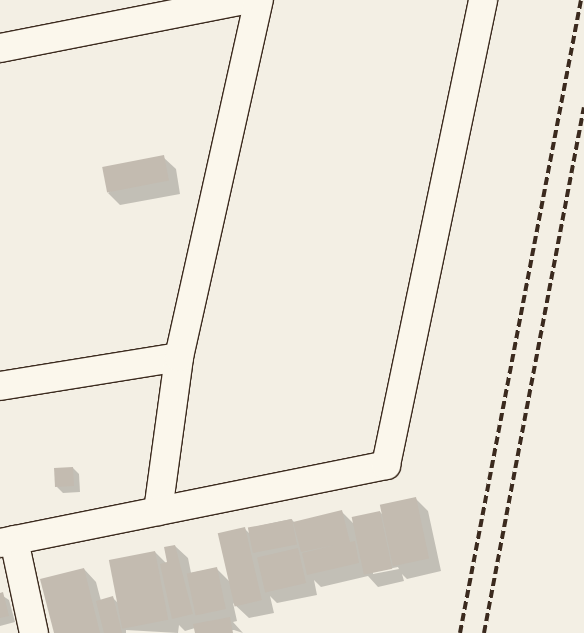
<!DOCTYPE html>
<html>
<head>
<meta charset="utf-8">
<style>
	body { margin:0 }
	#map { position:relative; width:584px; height:633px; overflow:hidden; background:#f3efe4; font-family:Delius,sans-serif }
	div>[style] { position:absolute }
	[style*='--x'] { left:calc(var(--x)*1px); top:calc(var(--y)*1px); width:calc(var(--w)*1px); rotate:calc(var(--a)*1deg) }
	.shadow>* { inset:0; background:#0003 }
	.building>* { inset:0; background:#c3bbb0; transform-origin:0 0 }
	.roads { filter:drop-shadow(1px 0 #3b2a1e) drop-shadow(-1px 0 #3b2a1e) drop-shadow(0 1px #3b2a1e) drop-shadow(0 -1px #3b2a1e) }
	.street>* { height:28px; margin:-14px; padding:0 14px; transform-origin:14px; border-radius:14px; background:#fbf7ec }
	.rail>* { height:4px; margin-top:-2px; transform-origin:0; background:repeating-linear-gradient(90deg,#3b2a1e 0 8px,transparent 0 12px) }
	span { translate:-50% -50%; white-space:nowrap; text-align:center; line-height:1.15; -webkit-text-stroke:4.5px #fbf7ec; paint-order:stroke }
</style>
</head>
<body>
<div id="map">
	<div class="shadow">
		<div style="clip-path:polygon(163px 157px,176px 169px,180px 194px,120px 205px,108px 193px)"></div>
		<div style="clip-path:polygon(73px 468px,79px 474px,80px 492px,63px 493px,57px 487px)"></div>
		<div style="clip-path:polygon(evenodd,416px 499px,428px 511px,441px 571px,407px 579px,402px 574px,404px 581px,378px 587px,368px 576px,321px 587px,314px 580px,317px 595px,277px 603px,270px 596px,274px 613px,249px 618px,233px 603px,237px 621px,233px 622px,243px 633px,234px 630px,196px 633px,195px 628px,185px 631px,179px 625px,178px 633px,126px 630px,126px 633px,55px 633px,84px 569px,96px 582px,101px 601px,113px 598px,119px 604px,155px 552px,167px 564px,175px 546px,188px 558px,191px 573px,216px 568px,231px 583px,245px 529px,251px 535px,250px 528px,291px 519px,295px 523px,341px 511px,355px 525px,380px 512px,384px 516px,416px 499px,398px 567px,399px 569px,373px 574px,373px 572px,398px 567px)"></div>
		<div style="clip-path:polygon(0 594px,9px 600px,15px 622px,0 626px)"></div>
	</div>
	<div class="building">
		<div style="left:164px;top:155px;width:26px;height:63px;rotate:79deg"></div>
		<div style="left:73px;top:467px;width:19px;height:19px;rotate:87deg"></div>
		<div style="left:416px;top:497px;width:63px;height:37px;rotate:78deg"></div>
		<div style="clip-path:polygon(342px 510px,350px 542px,355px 541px,359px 563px,307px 575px,302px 553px,335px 545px,301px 552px,293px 522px)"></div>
		<div style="left:380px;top:511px;width:59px;height:29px;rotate:78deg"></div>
		<div style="left:292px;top:519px;width:26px;height:45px;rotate:79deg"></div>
		<div style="left:245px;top:527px;width:75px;height:28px;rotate:77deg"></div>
		<div style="clip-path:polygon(175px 545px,193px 614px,172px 619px,160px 564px,167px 562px,164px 547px)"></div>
		<div style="left:298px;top:548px;width:36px;height:42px;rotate:77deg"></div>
		<div style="left:155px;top:551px;width:70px;height:47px;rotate:79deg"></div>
		<div style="left:217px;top:567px;width:43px;height:31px;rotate:78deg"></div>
		<div style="clip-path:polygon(84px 568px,100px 633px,54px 633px,40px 579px)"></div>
		<div style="clip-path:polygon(3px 592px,9px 616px,0 618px,0 593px)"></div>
		<div style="clip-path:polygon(113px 596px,122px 633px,104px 633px,96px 601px)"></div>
		<div style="clip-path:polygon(230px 617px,233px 633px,195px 633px,193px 624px)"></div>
	</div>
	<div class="roads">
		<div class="street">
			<div style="--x:0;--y:48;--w:249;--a:-11.1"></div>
			<div style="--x:0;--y:386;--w:181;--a:-9.2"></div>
			<div style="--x:158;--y:511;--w:155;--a:-82.2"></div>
			<div style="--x:179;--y:357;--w:366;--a:-77.4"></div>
			<div style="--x:14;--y:540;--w:95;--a:77.9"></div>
			<div style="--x:0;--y:543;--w:394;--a:-11.4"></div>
			<div style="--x:386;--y:465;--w:475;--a:-78.2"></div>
		</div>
	</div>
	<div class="rail">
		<div style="--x:460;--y:633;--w:644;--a:-79.18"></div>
		<div style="--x:484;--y:633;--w:535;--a:-79.24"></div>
	</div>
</div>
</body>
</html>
